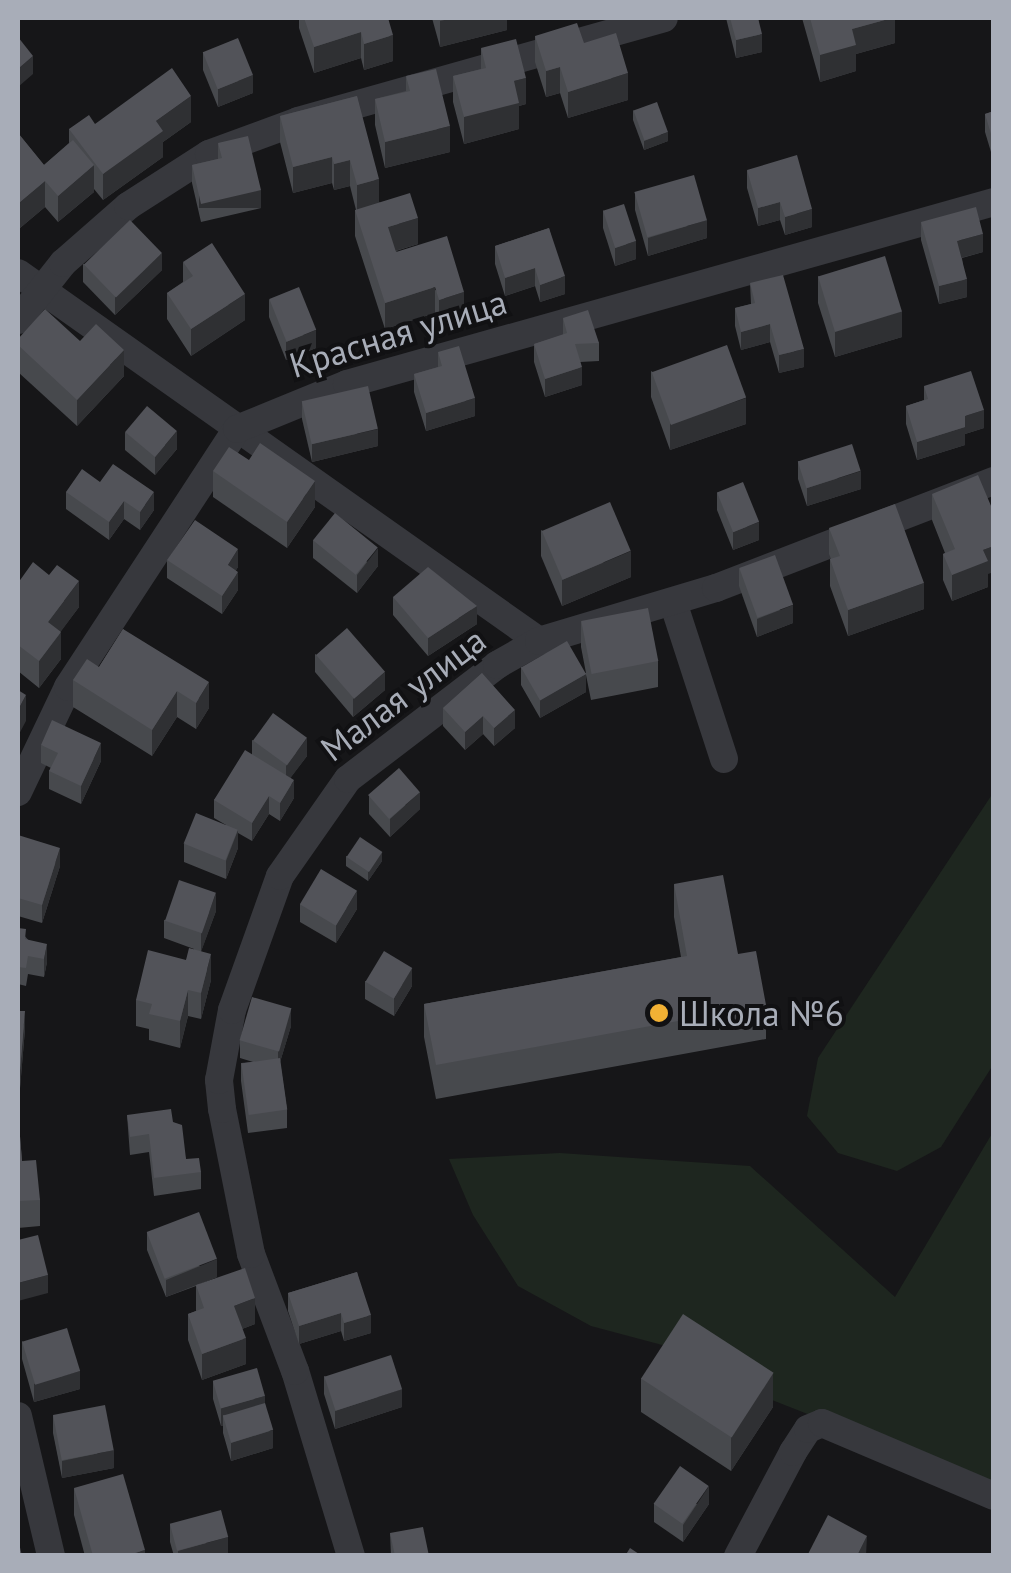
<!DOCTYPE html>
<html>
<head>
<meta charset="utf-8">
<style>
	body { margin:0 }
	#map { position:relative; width:1011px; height:1573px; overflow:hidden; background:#161618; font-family:"PT Sans",sans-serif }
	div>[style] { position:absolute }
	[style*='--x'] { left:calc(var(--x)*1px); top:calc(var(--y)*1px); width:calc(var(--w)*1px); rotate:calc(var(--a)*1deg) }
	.green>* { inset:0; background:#1e261f }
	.street>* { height:28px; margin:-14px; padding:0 14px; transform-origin:14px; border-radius:14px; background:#37383d }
	.wall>* { inset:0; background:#47494d }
	.shaded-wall>* { inset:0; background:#2f3033; transform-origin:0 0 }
	.building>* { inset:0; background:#525359; transform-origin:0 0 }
	.dots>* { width:28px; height:28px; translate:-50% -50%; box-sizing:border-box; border:5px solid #111113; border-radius:50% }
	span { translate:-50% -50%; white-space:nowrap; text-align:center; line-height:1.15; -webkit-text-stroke:8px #111113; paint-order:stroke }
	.street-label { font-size:35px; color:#a8adb8 }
	.poi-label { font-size:35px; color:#a8adb8 }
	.left { translate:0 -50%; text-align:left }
	.frame { position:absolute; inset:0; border:20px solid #a8adb8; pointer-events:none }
</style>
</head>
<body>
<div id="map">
	<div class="green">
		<div style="clip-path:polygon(993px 793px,993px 1065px,941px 1147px,897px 1171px,838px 1153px,807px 1116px,818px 1058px)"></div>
		<div style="clip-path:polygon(993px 1132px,993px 1487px,772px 1400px,696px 1354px,591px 1326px,518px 1286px,473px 1215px,449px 1159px,560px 1153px,750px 1166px,895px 1297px)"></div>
	</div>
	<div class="street">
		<div style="--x:18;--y:273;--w:638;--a:35.23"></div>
		<div style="--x:18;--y:320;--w:73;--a:-51.7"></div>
		<div style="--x:63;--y:263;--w:86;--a:-41.2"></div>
		<div style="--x:128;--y:206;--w:96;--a:-32.7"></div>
		<div style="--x:209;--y:154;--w:95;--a:-20.3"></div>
		<div style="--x:298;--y:121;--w:380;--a:-15.7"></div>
		<div style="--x:673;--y:602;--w:165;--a:72"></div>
		<div style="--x:18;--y:792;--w:116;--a:-64.5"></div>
		<div style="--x:68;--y:687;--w:308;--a:-56.8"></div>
		<div style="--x:237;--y:429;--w:119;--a:-22.2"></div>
		<div style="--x:347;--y:384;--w:672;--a:-15.71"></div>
		<div style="--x:18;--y:1416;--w:144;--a:76.7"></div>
		<div style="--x:351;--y:1556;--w:193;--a:-106.8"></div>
		<div style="--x:295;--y:1371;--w:125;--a:-110.6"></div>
		<div style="--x:251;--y:1254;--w:148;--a:-101.3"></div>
		<div style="--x:222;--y:1109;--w:29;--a:-96"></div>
		<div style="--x:219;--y:1080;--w:71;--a:-79.5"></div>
		<div style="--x:232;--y:1010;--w:142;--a:-70.3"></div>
		<div style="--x:280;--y:876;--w:118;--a:-55"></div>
		<div style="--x:348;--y:779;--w:188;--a:-37.4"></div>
		<div style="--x:497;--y:665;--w:48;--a:-29.7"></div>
		<div style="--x:539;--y:641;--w:185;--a:-16.7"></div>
		<div style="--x:716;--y:588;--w:298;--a:-21.1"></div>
		<div style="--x:738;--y:1556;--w:118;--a:-62.1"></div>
		<div style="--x:793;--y:1452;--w:27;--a:-57"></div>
		<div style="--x:808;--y:1429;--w:15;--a:-23"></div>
		<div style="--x:822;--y:1423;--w:187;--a:23"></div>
	</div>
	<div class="wall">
		<div style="clip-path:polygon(299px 18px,388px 18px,393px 61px,364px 70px,361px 58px,314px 73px,299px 28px)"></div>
		<div style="clip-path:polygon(432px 18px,507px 18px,507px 30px,440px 47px)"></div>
		<div style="clip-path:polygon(726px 18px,758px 18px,762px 52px,736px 58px)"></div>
		<div style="clip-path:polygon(802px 18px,895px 18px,895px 43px,856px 54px,856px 71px,820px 82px)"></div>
		<div style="clip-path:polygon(535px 36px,584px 43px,628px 100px,568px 118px,560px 93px,546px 97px,535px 62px)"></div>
		<div style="clip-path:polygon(481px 48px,526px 104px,519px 106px,519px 129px,464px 144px,453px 102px,453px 76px,481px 69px)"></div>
		<div style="clip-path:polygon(203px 52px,253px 93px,218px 107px,203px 70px)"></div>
		<div style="clip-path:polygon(406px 76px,450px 152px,385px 168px,375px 125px,375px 99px,406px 91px)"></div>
		<div style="clip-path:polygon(357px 96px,379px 202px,418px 244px,396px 251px,464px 318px,439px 326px,435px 313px,385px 329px,355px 236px,355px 210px,356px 210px,350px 186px,334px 190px,332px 183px,293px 193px,280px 142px,280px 116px)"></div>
		<div style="clip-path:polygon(633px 110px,668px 141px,644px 150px,633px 120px)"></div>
		<div style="clip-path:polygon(994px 111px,994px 162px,985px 132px,985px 114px)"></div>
		<div style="clip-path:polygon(191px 122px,163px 142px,163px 157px,103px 200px,94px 189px,94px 192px,58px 222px,45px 207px,20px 228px,18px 225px,18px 133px,44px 165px,69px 143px,69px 129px,95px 124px)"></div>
		<div style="clip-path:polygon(218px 143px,261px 208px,201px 222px,192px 183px,192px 165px,218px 159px)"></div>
		<div style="clip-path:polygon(747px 170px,812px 227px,785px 235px,780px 220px,758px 226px,747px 188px)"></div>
		<div style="clip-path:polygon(635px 193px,707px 238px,648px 256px,635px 210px)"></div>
		<div style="clip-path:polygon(603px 210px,636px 259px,615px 266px,603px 228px)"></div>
		<div style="clip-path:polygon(921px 222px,983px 252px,962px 258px,967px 297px,939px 304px,921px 240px)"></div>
		<div style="clip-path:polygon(549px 228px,565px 294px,540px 302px,535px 286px,505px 296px,495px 264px,495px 246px)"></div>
		<div style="clip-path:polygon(183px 262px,245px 320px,191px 356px,167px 319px,167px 293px,183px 282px)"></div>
		<div style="clip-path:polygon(83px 264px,162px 270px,115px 315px,83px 282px)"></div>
		<div style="clip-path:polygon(818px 276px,902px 337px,835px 357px,818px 303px)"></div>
		<div style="clip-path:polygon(750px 283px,804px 367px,779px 373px,770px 342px,741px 350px,735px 326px,735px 308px,751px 304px)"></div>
		<div style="clip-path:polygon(269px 299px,316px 348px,286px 360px,269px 317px)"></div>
		<div style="clip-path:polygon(563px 318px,599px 343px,599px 361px,580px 362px,582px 385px,545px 397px,534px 362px,534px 344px,563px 335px)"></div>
		<div style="clip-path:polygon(18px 339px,80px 341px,124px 376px,77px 426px,18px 372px)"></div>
		<div style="clip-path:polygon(438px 352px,475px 416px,426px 431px,414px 392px,414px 374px,438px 367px)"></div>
		<div style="clip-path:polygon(651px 371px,746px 424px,670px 450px,651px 397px)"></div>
		<div style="clip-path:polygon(924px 386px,984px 428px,965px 434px,965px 445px,917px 460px,906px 424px,906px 406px,924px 400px)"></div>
		<div style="clip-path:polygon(302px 401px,378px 446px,312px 462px,302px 419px)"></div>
		<div style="clip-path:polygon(125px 432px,177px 449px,155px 475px,125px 450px)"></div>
		<div style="clip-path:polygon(249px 460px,315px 507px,287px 548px,213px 497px,213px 471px)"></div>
		<div style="clip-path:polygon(798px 461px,861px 489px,807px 506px,798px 479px)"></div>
		<div style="clip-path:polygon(100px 482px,154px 510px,140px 530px,124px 519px,109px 540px,66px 509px,66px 492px)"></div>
		<div style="clip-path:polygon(717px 492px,759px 540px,733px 550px,717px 510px)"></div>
		<div style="clip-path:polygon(932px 494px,988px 574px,988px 587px,952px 601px,943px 580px,943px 554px,945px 553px,932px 520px)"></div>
		<div style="clip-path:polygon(829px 528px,924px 609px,848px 636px,830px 586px,830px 559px,831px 559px,829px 554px)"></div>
		<div style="clip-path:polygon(541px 530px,631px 577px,562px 606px,541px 556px)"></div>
		<div style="clip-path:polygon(313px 540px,378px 566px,357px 593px,313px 558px)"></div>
		<div style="clip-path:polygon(167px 560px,238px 567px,236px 570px,238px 590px,222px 614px,167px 578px)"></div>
		<div style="clip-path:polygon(739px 568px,793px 623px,757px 637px,739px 586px)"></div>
		<div style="clip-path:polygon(18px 583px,79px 607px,60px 632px,61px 659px,39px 688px,18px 671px)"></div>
		<div style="clip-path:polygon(393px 597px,477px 624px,428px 656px,393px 615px)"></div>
		<div style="clip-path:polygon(581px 621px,658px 661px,658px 687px,591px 700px,586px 675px,586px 692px,540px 718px,521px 685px,521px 667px,586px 673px,581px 647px)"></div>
		<div style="clip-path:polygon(123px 629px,209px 708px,196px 729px,177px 717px,152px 756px,73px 707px,73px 680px,99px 667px)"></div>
		<div style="clip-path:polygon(315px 654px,385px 690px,353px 717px,315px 672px)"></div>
		<div style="clip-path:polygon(482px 673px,515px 728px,494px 746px,483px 734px,465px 750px,443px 726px,443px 708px)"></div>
		<div style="clip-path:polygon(252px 740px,307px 756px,290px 778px,294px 798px,280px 821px,269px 814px,252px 841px,238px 833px,238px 848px,226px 879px,184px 862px,184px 844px,226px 825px,214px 818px,214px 800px,252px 755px)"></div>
		<div style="clip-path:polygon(41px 745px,101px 761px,81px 804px,49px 789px,49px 771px,51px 768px,41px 763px)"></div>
		<div style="clip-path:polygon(369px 796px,420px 809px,390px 837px,369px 814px)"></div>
		<div style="clip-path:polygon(18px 835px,60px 866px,42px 923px,18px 916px)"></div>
		<div style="clip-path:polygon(346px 856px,382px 861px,368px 881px,346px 866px)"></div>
		<div style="clip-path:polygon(674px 884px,738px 954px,766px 1005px,766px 1039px,436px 1099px,424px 1037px,424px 1004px,681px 957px,674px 917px)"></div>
		<div style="clip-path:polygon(300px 904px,357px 909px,336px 943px,300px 922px)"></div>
		<div style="clip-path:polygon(216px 911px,201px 951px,211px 980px,201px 1019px,188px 1016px,180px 1048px,149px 1040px,149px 1029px,136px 1026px,136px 1000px,186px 960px,194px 949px,164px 938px,164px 920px)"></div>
		<div style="clip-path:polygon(18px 928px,47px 962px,44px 977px,28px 974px,26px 986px,18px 984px)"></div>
		<div style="clip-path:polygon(365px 981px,412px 986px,394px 1016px,365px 999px)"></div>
		<div style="clip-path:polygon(18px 1011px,25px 1029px,18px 1112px,22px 1161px,40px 1200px,40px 1226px,18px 1228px)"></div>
		<div style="clip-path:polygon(291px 1026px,280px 1062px,287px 1110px,287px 1128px,248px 1133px,241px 1081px,241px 1063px,253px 1062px,240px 1058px,240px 1040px)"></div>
		<div style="clip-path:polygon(127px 1115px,173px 1122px,186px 1159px,201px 1172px,201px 1189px,154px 1196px,149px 1152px,130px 1155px)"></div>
		<div style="clip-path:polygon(147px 1232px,217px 1277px,199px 1284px,255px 1324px,242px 1329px,246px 1364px,202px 1380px,188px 1340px,188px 1314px,196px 1311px,196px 1286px,166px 1297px,147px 1250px)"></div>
		<div style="clip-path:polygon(357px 1272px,371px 1333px,344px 1341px,341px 1331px,299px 1344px,288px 1311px,288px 1293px)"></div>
		<div style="clip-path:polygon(22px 1341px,80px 1389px,34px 1402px,22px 1359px)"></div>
		<div style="clip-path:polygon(324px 1376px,402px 1407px,335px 1429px,324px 1394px)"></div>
		<div style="clip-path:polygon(641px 1378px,773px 1407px,731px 1471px,641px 1412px)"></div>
		<div style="clip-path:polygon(213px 1381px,265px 1404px,273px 1448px,231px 1461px,223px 1433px,223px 1426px,221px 1426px,213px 1399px)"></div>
		<div style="clip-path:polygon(53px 1415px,114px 1468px,62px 1478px,53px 1433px)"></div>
		<div style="clip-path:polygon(74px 1488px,145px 1556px,85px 1556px,74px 1515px)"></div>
		<div style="clip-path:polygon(654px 1504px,709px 1504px,683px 1542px,654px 1522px)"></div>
		<div style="clip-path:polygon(170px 1524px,228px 1555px,174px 1556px,170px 1542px)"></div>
		<div style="clip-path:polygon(390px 1533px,429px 1556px,391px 1556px)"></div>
	</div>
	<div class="shaded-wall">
		<div style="clip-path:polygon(454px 18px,507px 18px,507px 30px,440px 47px,440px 21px)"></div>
		<div style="clip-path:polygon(892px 18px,895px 18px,895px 43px,856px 54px,856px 71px,820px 82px,820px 55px,852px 29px)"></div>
		<div style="clip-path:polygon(361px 32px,361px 58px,314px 73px,314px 47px)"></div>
		<div style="clip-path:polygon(762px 34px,762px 52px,736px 58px,736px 40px)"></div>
		<div style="clip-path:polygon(393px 35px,393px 61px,364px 70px,364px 44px)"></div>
		<div style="clip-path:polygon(33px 56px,33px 74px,18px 87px,18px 69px)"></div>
		<div style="clip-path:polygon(560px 67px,560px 93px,546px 97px,546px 71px)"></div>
		<div style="clip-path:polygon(628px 73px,628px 100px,568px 118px,568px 92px)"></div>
		<div style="clip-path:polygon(253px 75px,253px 93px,218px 107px,218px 89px)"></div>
		<div style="clip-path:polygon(526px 78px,526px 104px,519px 106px,519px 129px,464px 144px,464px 117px,514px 81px)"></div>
		<div style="clip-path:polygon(191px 96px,191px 122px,163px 142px,163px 157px,103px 200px,103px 174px,156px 121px)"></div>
		<div style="clip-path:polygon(450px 126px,450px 152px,385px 168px,385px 142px)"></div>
		<div style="clip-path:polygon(668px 132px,668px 141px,644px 150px,644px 141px)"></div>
		<div style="clip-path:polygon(332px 157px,332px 183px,293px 193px,293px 167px)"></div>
		<div style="clip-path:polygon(350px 160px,350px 186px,334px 190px,334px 164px)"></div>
		<div style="clip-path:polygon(94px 165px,94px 192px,58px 222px,58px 196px)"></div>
		<div style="clip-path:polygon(379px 179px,379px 205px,357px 211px,357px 185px)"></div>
		<div style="clip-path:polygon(45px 181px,45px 207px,20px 228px,20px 202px)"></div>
		<div style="left:261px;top:190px;width:18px;height:62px;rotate:90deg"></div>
		<div style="clip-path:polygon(780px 202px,780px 220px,758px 226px,758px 208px)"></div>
		<div style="clip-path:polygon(812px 209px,812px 227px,785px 235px,785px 217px)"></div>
		<div style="clip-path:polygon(418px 218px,418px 244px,388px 253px,388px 227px)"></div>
		<div style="clip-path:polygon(707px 220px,707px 238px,648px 256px,648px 238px)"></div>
		<div style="clip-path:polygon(983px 234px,983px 252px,957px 259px,957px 241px)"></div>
		<div style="clip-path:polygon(636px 241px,636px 259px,615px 266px,615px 248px)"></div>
		<div style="clip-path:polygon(162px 253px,162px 270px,115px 315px,115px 297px)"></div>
		<div style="clip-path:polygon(535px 268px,535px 286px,505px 296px,505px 278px)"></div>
		<div style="clip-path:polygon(565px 276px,565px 294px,540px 302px,540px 285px)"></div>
		<div style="clip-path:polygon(967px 279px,967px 297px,939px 304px,939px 286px)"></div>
		<div style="clip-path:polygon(435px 287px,435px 313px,385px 329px,385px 303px)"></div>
		<div style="clip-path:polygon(464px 292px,464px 318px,439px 326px,439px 300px)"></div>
		<div style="clip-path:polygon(245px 294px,245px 320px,191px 356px,191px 329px)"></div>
		<div style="clip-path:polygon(902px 311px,902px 337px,835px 357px,835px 331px)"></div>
		<div style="clip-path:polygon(770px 324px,770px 342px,741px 350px,741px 332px)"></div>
		<div style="clip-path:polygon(316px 330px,316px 348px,286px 360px,286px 342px)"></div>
		<div style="clip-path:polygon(804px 349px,804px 367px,779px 373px,779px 355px)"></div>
		<div style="clip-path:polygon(124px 350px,124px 376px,77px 426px,77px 400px)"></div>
		<div style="clip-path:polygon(582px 367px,582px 385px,545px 397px,545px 379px)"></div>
		<div style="clip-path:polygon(475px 398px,475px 416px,426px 431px,426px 413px)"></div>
		<div style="clip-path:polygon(746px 398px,746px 424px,670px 450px,670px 424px)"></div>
		<div style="clip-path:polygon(984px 410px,984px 428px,965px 434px,965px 416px)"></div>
		<div style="clip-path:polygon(965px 427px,965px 445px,917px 460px,917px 442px)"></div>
		<div style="clip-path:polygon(378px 429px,378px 446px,312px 462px,312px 444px)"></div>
		<div style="clip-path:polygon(177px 431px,177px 449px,155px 475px,155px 457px)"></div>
		<div style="clip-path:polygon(861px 471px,861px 489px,807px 506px,807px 488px)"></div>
		<div style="clip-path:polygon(315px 481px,315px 507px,287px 548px,287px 522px)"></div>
		<div style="clip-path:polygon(154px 492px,154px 510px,140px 530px,140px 512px)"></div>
		<div style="clip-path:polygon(124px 501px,124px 519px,109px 540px,109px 522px)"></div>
		<div style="clip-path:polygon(759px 522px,759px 540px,733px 550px,733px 532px)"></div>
		<div style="clip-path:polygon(994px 546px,994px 572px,988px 574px,988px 587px,952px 601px,952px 575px,983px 550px)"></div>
		<div style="clip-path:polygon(378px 548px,378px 566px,357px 593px,357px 575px)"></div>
		<div style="clip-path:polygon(238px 549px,238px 567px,228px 583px,228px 565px)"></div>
		<div style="clip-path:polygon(631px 551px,631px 577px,562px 606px,562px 580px)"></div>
		<div style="clip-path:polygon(238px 572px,238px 590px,222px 614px,222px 596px)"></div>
		<div style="clip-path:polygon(79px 581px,79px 607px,48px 649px,48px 622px)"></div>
		<div style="clip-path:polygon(924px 583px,924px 609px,848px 636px,848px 610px)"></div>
		<div style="clip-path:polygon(793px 605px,793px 623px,757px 637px,757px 619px)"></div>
		<div style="clip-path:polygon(477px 606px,477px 624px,428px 656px,428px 638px)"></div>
		<div style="clip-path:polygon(61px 632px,61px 659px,39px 688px,39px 661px)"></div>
		<div style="clip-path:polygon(385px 672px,385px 690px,353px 717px,353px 699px)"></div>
		<div style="clip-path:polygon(586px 674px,586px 692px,540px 718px,540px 700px)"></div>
		<div style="clip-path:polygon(209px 682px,209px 708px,196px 729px,196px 703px)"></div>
		<div style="clip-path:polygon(177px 691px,177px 717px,152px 756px,152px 730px)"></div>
		<div style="clip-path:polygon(26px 695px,26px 721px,18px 736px,18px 710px)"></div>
		<div style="clip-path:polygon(515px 710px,515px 728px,494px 746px,494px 728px)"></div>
		<div style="clip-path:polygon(483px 716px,483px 734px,465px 750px,465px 732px)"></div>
		<div style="clip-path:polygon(307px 738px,307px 756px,286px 784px,286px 766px)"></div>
		<div style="clip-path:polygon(101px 743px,101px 761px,81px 804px,81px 786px)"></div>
		<div style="clip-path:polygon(294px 780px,294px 798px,280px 821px,280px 803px)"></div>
		<div style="clip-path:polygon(420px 792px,420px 809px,390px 837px,390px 819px)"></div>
		<div style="clip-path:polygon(269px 796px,269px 814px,252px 841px,252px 823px)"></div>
		<div style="clip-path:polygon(238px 830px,238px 848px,226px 879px,226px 861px)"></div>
		<div style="clip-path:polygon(60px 848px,60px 866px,42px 923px,42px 905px)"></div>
		<div style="clip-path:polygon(382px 852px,382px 861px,368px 881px,368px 872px)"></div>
		<div style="clip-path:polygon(357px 891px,357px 909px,336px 943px,336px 925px)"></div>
		<div style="clip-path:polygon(216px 893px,216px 911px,201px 952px,201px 934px)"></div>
		<div style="clip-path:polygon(47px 944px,47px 962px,44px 977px,44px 959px)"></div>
		<div style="clip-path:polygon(211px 954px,211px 980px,201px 1019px,201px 993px)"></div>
		<div style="clip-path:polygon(412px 968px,412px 986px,394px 1016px,394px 998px)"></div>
		<div style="clip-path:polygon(188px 990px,188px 1016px,180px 1048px,180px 1021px)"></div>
		<div style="clip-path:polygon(291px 1008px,291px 1026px,278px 1069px,278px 1051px)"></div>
		<div style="clip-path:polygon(25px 1011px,25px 1029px,18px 1112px,18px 1094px)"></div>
		<div style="clip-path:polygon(217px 1259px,217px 1277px,166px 1297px,166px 1280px)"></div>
		<div style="clip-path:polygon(48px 1275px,48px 1293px,18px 1301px,18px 1283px)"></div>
		<div style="clip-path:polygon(255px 1298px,255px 1324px,234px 1332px,234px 1306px)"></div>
		<div style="clip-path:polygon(341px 1313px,341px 1331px,299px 1344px,299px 1326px)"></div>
		<div style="clip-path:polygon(371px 1315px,371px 1333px,344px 1341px,344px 1323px)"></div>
		<div style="clip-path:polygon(246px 1338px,246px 1364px,202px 1380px,202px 1354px)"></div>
		<div style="clip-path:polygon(80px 1371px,80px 1389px,34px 1402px,34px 1384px)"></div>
		<div style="clip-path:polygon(773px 1373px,773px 1407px,731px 1471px,731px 1437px)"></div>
		<div style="clip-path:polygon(402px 1389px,402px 1407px,335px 1429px,335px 1411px)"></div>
		<div style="clip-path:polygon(265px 1396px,265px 1413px,223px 1415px,223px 1426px,221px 1426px,221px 1408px)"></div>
		<div style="clip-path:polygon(273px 1430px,273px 1448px,231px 1461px,231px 1443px)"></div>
		<div style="clip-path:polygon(114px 1450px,114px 1468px,62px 1478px,62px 1461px)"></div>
		<div style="clip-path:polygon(709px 1486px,709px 1504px,683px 1542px,683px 1525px)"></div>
		<div style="clip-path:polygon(867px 1536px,866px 1556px,857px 1556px)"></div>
		<div style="clip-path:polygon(228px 1537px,228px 1555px,178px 1556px,178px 1551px)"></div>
		<div style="clip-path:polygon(145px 1550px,145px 1556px,125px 1556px)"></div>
	</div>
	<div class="building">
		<div style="clip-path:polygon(304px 18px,388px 18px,393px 35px,364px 44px,361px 32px,314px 47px)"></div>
		<div style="clip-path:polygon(730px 18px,758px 18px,762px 34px,736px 40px)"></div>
		<div style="clip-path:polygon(810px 18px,892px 18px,852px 29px,856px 45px,820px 55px)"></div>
		<div style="clip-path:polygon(577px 23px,584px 43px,616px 33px,628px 73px,568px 92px,560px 67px,546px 71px,535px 36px)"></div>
		<div style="clip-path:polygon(18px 37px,33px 56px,18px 69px)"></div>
		<div style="left:238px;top:38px;width:40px;height:38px;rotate:68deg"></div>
		<div style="clip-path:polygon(516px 39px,526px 78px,514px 81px,519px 103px,464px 117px,453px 76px,486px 68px,481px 48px)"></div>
		<div style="clip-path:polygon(172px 68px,191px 96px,156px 121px,163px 131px,103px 174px,69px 129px,89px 115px,95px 124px)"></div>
		<div style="clip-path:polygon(436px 69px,450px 126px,385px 142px,375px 99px,410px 91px,406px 76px)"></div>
		<div style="clip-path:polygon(357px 96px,379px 179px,357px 185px,350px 160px,334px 164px,332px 157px,293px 167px,280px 116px)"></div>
		<div style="left:657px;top:102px;width:32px;height:25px;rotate:70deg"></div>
		<div style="clip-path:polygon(994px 111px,994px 144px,985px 114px)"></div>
		<div style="clip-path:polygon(18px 133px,44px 165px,73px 140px,94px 165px,58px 196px,45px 181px,20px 202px,18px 199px)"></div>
		<div style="clip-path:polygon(248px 136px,261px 190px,201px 204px,192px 165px,222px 158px,218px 143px)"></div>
		<div style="clip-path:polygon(797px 155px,812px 209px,785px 217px,780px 202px,758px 208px,747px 170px)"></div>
		<div style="left:694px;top:175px;width:47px;height:62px;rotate:74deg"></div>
		<div style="clip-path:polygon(410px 193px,418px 218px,388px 227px,396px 252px,447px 236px,464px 292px,439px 300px,435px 287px,385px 303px,355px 210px)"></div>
		<div style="left:624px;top:204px;width:39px;height:22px;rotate:72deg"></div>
		<div style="clip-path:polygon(976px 207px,983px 234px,957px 241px,967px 279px,939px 286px,921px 222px)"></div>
		<div style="left:130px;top:220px;width:46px;height:64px;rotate:46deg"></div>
		<div style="clip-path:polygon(549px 228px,565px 276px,540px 285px,535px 268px,505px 278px,495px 246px)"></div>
		<div style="clip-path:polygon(212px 243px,245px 294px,191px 329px,167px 293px,193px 276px,183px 262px)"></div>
		<div style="left:885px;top:256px;width:58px;height:70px;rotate:73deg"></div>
		<div style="clip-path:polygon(783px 275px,804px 349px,779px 355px,770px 324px,741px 332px,735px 308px,755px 303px,750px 283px)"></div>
		<div style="left:299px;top:287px;width:46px;height:32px;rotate:68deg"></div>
		<div style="clip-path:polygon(45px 309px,80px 341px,96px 324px,124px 350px,77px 400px,18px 345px,18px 339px)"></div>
		<div style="clip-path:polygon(588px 310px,599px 343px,575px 344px,582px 367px,545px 379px,534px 344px,567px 333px,563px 318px)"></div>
		<div style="left:727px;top:345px;width:56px;height:80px;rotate:70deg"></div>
		<div style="clip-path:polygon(459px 346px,475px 398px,426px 413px,414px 374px,442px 366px,438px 352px)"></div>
		<div style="clip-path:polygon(971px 371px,984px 410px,965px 416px,965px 427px,917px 442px,906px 406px,928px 399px,924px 386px)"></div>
		<div style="left:368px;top:386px;width:44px;height:68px;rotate:77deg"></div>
		<div style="left:147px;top:406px;width:39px;height:34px;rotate:40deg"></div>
		<div style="clip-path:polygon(260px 443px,315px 481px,287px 522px,213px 471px,229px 447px,249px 460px)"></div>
		<div style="left:852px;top:444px;width:28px;height:57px;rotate:72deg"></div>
		<div style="clip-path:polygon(113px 464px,154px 492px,140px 512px,124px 501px,109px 522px,66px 492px,82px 469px,100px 482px)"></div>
		<div style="clip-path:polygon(978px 475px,994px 513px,994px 546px,983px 550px,988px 561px,952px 575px,943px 554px,955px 549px,932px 494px)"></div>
		<div style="left:743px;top:482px;width:43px;height:28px;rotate:68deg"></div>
		<div style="left:610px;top:502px;width:53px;height:74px;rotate:67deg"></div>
		<div style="clip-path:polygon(895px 504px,924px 583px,848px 610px,830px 559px,840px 556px,829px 528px)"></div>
		<div style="left:335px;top:513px;width:55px;height:35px;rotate:39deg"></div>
		<div style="clip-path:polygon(195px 520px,238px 549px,228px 565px,238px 572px,222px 596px,167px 560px)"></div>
		<div style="left:775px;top:555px;width:53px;height:38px;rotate:70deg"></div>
		<div style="clip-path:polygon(33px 562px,49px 575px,57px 565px,79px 581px,48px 622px,61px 632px,39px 661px,18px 645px,18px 583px)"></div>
		<div style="clip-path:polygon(428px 567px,477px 606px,428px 638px,393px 597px)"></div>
		<div style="left:648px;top:608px;width:54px;height:68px;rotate:79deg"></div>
		<div style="left:347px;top:628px;width:58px;height:41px;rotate:49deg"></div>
		<div style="clip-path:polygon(123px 629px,209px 682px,196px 703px,177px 691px,152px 730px,73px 680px,87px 659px,99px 667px)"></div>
		<div style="left:567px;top:641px;width:38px;height:53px;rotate:60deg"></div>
		<div style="clip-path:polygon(482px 673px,515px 710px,494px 728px,483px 716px,465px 732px,443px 708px)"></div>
		<div style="clip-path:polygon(18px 690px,26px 695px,18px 710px)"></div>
		<div style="left:273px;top:713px;width:42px;height:34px;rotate:36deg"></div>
		<div style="clip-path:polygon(52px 720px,101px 743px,81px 786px,49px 771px,58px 753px,41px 745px)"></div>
		<div style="clip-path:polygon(245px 750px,294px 780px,280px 803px,269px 796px,252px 823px,214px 800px)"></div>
		<div style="left:399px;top:768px;width:32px;height:41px;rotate:49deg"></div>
		<div style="left:196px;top:813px;width:45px;height:33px;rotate:22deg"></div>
		<div style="clip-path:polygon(18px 835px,60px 848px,42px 905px,18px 898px)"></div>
		<div style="left:360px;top:837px;width:27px;height:24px;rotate:34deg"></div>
		<div style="left:321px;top:869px;width:42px;height:41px;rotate:31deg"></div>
		<div style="clip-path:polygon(723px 875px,738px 954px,756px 951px,766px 1005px,436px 1065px,424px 1004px,687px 956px,674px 884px)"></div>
		<div style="left:179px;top:880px;width:39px;height:43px;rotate:19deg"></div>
		<div style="clip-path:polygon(18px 928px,26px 929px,25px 939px,47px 944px,44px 959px,28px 956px,26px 968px,18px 967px)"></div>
		<div style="clip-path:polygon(189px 948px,211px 954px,201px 993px,188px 990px,180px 1021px,149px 1014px,152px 1004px,136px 1000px,148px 950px,186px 960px)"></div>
		<div style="left:384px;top:951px;width:33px;height:36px;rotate:31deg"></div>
		<div style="left:252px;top:997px;width:41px;height:45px;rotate:16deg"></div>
		<div style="clip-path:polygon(18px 1011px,25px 1011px,18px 1094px)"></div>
		<div style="left:280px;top:1058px;width:52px;height:39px;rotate:82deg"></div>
		<div style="clip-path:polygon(171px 1109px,173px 1122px,182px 1125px,186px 1159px,199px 1158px,201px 1172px,154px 1178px,149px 1134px,130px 1137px,127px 1115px)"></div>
		<div style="clip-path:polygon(18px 1111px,22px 1161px,36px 1160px,40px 1200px,18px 1201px)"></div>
		<div style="left:199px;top:1212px;width:50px;height:56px;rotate:69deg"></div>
		<div style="clip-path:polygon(38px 1235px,48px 1275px,18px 1283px,18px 1240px)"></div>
		<div style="clip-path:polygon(245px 1268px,255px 1298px,234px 1306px,246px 1338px,202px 1354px,188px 1314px,204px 1308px,196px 1285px)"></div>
		<div style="clip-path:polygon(357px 1272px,371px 1315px,344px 1323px,341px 1313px,299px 1326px,288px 1293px)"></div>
		<div style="left:683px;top:1314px;width:108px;height:77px;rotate:33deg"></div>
		<div style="left:67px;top:1328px;width:45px;height:47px;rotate:73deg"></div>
		<div style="left:391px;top:1355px;width:36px;height:70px;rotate:72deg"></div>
		<div style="left:257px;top:1368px;width:29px;height:46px;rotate:74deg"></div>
		<div style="left:265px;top:1403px;width:28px;height:44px;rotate:73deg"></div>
		<div style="left:105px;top:1405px;width:46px;height:53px;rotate:79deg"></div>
		<div style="left:680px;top:1466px;width:35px;height:46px;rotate:35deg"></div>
		<div style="clip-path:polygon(123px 1474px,145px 1550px,125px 1556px,93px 1556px,74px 1488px)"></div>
		<div style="left:221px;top:1510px;width:28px;height:53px;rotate:75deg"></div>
		<div style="clip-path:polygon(828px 1515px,867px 1536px,857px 1556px,807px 1556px)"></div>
		<div style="clip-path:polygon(423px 1527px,429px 1556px,395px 1556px,390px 1533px)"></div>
		<div style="clip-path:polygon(18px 1539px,22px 1556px,18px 1556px)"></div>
		<div style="clip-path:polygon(630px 1548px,642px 1556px,625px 1556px)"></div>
	</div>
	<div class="dots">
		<div style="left:659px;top:1013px;background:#f2b134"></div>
	</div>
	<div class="street-label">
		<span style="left:398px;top:333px;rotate:-17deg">Красная улица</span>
		<span style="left:403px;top:694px;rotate:-37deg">Малая улица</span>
	</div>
	<div class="poi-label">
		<span class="left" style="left:679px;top:1013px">Школа №6</span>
	</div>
	<div class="frame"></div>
</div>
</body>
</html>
